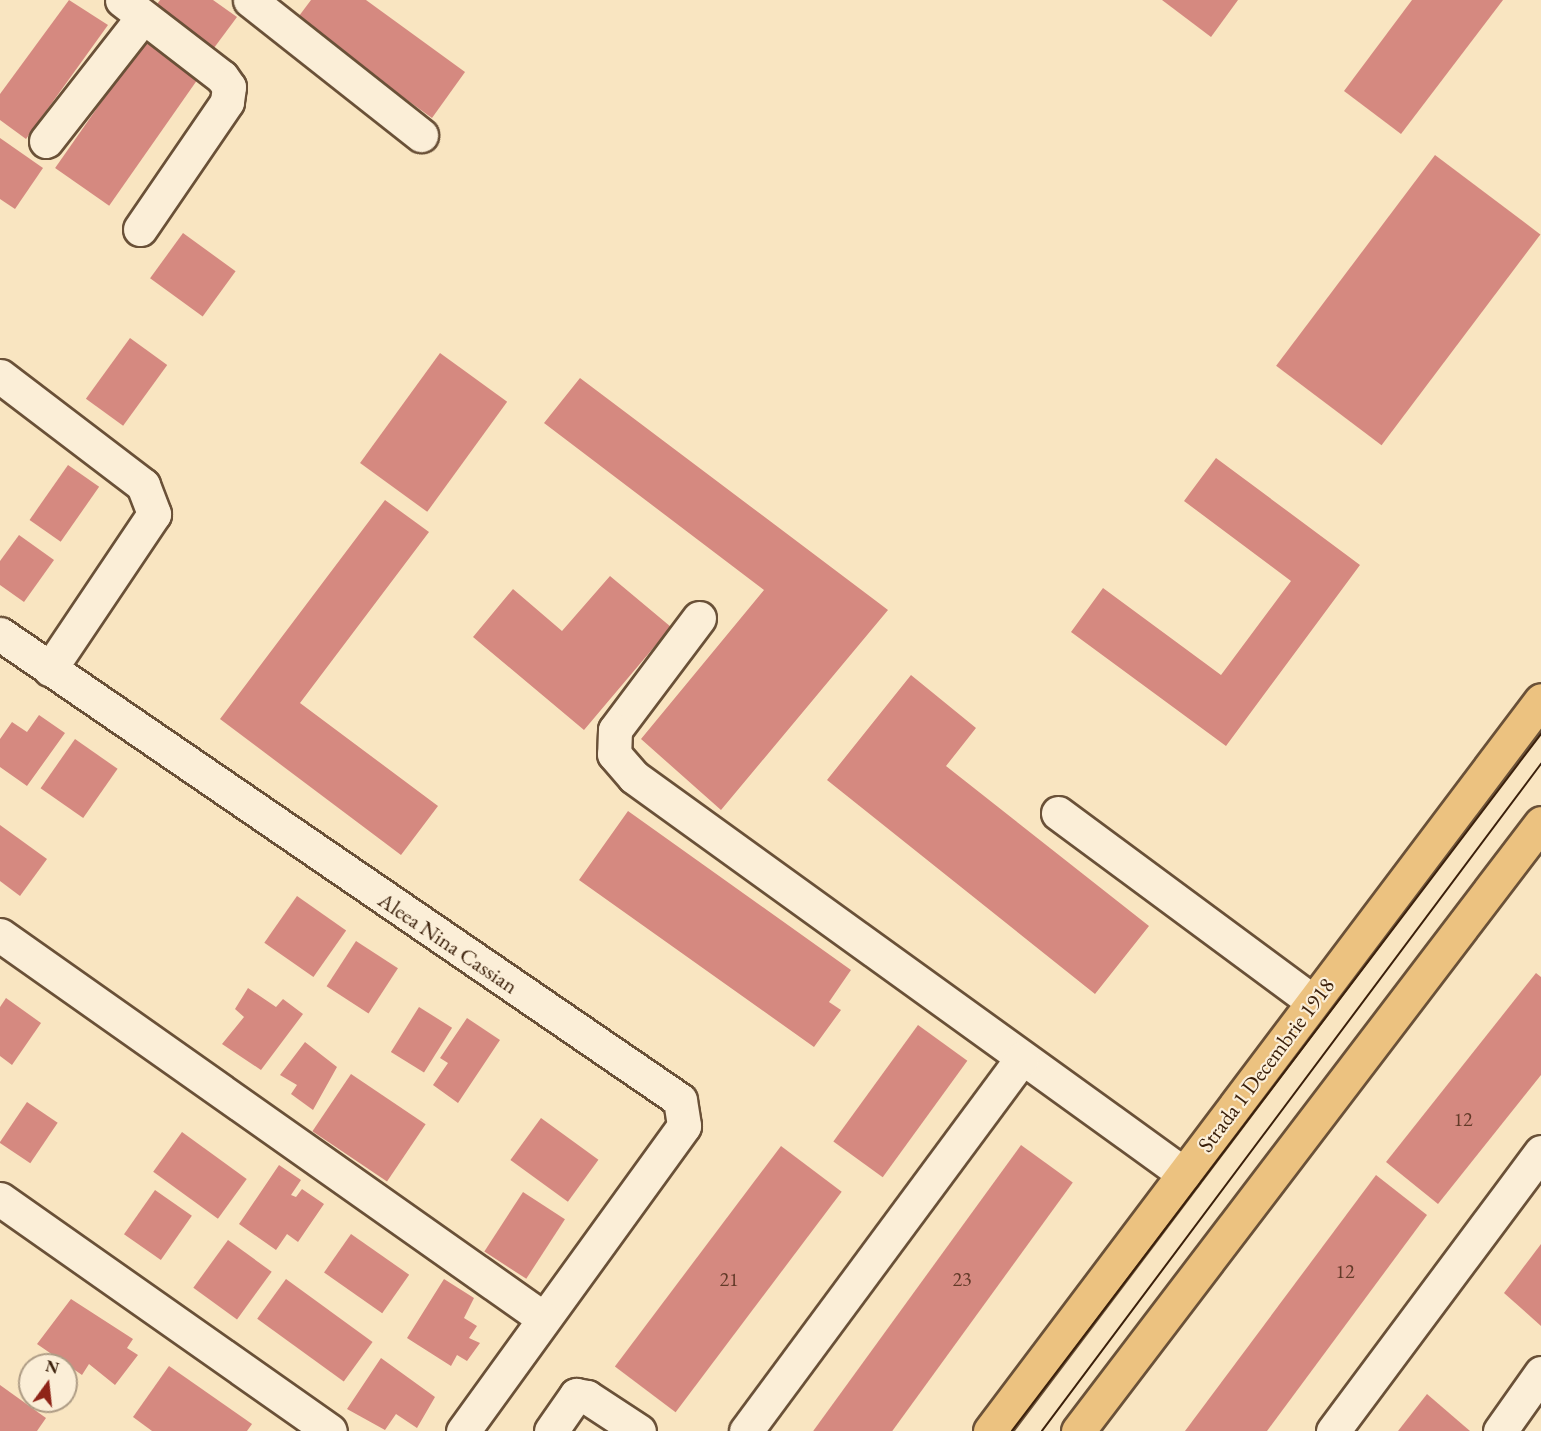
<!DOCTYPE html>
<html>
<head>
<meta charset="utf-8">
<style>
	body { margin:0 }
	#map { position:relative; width:1541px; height:1431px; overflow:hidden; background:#f9e5c1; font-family:"EB Garamond",serif }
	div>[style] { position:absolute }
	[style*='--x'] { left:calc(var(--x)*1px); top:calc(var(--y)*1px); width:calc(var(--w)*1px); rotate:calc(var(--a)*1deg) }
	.building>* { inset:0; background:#d58980; transform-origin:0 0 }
	.roads { filter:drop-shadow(2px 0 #6a5138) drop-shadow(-2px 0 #6a5138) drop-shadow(0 2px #6a5138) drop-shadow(0 -2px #6a5138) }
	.minor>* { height:33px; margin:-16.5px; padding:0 16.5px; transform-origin:16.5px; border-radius:16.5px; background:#fbeed7 }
	.major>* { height:33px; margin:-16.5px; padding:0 16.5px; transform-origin:16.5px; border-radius:16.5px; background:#ecc280 }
	.tram>* { height:1.5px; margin:-0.75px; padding:0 0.75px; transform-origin:0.75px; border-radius:0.75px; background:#3b200b }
	span { translate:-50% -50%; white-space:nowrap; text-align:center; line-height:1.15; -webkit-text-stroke:4.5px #fbeed7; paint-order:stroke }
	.number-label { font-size:20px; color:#623a28 }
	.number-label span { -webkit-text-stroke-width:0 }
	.street-label { font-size:22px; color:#3b200b }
	.north { position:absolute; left:18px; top:1353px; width:60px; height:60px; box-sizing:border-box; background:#fbeed7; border:2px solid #ae9c85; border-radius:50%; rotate:15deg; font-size:16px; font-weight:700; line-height:24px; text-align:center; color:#3b200b }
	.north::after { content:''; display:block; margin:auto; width:21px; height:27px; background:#8f2418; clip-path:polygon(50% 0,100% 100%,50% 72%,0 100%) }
</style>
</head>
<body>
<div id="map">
	<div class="building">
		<div style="clip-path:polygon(69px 0,108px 25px,26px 139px,0 120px,0 94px)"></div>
		<div style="clip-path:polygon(160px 0,213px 0,237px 17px,208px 56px,150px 14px)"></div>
		<div style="clip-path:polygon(311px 0,366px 0,465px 72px,432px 118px,296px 20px)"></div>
		<div style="clip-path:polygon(1162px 0,1238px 0,1211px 37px)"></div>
		<div style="clip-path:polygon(1412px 0,1503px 0,1401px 134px,1344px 91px)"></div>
		<div style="left:144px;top:41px;width:66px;height:155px;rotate:35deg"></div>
		<div style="clip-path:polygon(0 138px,43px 168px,15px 209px,0 199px)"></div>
		<div style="left:1435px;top:155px;width:132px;height:264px;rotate:37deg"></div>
		<div style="left:183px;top:233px;width:65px;height:56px;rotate:36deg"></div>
		<div style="left:130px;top:338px;width:46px;height:75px;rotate:36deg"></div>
		<div style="left:440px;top:353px;width:83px;height:136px;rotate:36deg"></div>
		<div style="clip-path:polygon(580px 378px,888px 610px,721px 810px,641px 739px,764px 590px,544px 423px)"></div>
		<div style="clip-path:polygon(1216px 458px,1360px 565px,1226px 746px,1071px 632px,1103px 588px,1221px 675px,1291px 581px,1184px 501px)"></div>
		<div style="left:68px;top:465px;width:38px;height:67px;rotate:35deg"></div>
		<div style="clip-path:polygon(385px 500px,429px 532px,300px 703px,438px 806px,401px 855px,220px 719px)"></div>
		<div style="clip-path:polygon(19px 535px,54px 560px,24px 602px,0 585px,0 561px)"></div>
		<div style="clip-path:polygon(610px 576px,671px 627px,584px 730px,473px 637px,513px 589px,562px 631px)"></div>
		<div style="clip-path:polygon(911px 675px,976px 728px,946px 766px,1149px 926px,1095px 994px,827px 780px)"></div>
		<div style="clip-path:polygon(39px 715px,65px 733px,27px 786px,0 767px,0 739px,12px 722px,27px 732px)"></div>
		<div style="left:75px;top:739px;width:52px;height:60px;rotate:35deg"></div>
		<div style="clip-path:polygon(628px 811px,851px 970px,829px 1002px,841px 1010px,814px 1047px,579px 880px)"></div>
		<div style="clip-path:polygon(0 825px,47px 859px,20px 896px,0 881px)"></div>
		<div style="left:297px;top:896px;width:60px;height:57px;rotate:35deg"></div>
		<div style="left:356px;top:941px;width:50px;height:54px;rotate:33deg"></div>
		<div style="clip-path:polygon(1536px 973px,1541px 977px,1541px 1075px,1438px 1204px,1386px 1162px)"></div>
		<div style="clip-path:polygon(248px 988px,276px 1007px,283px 999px,303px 1014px,261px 1070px,222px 1044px,244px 1017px,235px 1009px)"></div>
		<div style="clip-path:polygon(6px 998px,41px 1023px,12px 1065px,0 1056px,0 1007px)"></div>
		<div style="left:419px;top:1007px;width:39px;height:53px;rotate:32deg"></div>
		<div style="clip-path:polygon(467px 1018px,500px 1040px,458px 1103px,433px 1085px,448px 1063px,440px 1058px)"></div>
		<div style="left:918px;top:1025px;width:61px;height:144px;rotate:36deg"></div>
		<div style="clip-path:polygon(305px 1042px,337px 1067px,313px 1110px,291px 1094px,297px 1085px,280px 1075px)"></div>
		<div style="left:351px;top:1074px;width:90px;height:69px;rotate:34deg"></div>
		<div style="left:27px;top:1102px;width:37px;height:49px;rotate:34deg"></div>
		<div style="left:541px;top:1118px;width:71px;height:52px;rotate:36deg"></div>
		<div style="left:182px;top:1132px;width:80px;height:49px;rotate:36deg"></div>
		<div style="left:1021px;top:1145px;width:64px;height:356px;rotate:36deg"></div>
		<div style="left:781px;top:1146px;width:76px;height:276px;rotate:37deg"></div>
		<div style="clip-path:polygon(279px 1165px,301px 1180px,291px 1195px,296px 1197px,302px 1189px,324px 1204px,298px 1242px,287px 1234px,276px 1250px,239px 1224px)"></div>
		<div style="clip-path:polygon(1376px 1175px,1427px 1215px,1267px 1431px,1185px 1431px)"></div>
		<div style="left:155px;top:1190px;width:45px;height:54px;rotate:35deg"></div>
		<div style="left:523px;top:1192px;width:50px;height:71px;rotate:33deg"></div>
		<div style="left:351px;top:1234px;width:71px;height:47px;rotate:35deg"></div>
		<div style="left:228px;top:1240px;width:54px;height:59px;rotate:36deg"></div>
		<div style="clip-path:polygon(1541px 1244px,1541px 1326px,1504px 1293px)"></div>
		<div style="left:286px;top:1279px;width:107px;height:49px;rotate:36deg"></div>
		<div style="clip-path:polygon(444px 1279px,474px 1298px,464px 1318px,477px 1326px,469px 1338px,480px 1343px,467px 1361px,457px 1355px,451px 1366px,407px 1338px)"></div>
		<div style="clip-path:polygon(71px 1299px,133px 1339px,127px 1348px,138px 1355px,115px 1385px,89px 1364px,82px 1375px,37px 1344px)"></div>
		<div style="clip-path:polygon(381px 1358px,435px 1397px,417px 1428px,396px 1414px,385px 1430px,347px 1409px)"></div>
		<div style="clip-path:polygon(169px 1366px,252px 1424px,247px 1431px,152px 1431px,133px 1417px)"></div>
		<div style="clip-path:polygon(0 1385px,46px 1418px,37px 1431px,0 1431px)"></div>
		<div style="clip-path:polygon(1427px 1394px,1470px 1431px,1398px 1431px)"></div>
	</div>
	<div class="roads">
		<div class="minor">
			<div style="--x:122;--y:0;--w:126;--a:37.6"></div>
			<div style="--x:222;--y:77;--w:12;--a:55"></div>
			<div style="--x:229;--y:87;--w:15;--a:98"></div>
			<div style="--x:227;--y:102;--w:154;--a:124.4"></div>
			<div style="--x:250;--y:0;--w:218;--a:38.3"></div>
			<div style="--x:46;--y:141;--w:157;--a:-52"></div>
			<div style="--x:0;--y:376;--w:180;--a:37.3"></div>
			<div style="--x:143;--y:485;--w:31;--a:69"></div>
			<div style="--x:154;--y:514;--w:187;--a:123.9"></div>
			<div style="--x:699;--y:618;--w:140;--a:126.9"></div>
			<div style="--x:615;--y:730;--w:24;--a:92"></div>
			<div style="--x:614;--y:754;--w:30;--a:49"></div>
			<div style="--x:634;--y:777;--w:678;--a:35.82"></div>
			<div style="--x:0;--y:634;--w:824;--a:34.42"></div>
			<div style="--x:680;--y:1100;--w:26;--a:81"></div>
			<div style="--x:684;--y:1126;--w:377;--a:125.9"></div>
			<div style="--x:1058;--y:813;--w:317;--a:36.5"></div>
			<div style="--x:0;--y:935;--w:664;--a:35.2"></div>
			<div style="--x:0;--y:1199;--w:403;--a:35.1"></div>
			<div style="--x:551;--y:1431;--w:44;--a:-55.2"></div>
			<div style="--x:576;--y:1395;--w:11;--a:10"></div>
			<div style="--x:587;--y:1397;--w:62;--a:33.2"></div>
			<div style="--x:746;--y:1431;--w:464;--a:-53.5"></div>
			<div style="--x:1333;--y:1431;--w:348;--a:-53.3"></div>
			<div style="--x:1500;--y:1431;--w:71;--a:-54.7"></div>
		</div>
		<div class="major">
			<div style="--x:990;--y:1431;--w:915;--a:-52.99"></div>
			<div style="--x:1078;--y:1431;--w:764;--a:-52.71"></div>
		</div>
	</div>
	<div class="tram">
		<div style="--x:1012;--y:1431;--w:875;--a:-52.8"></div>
		<div style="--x:1042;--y:1431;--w:833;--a:-53.2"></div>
	</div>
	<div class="number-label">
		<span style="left:1463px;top:1119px">12</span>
		<span style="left:1345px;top:1271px">12</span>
		<span style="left:729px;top:1279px">21</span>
		<span style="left:962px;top:1279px">23</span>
	</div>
	<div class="street-label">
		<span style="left:448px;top:943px;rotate:34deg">Aleea Nina Cassian</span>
		<span style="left:1266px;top:1065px;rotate:-53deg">Strada 1 Decembrie 1918</span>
	</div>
	<div class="north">N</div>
</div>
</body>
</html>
